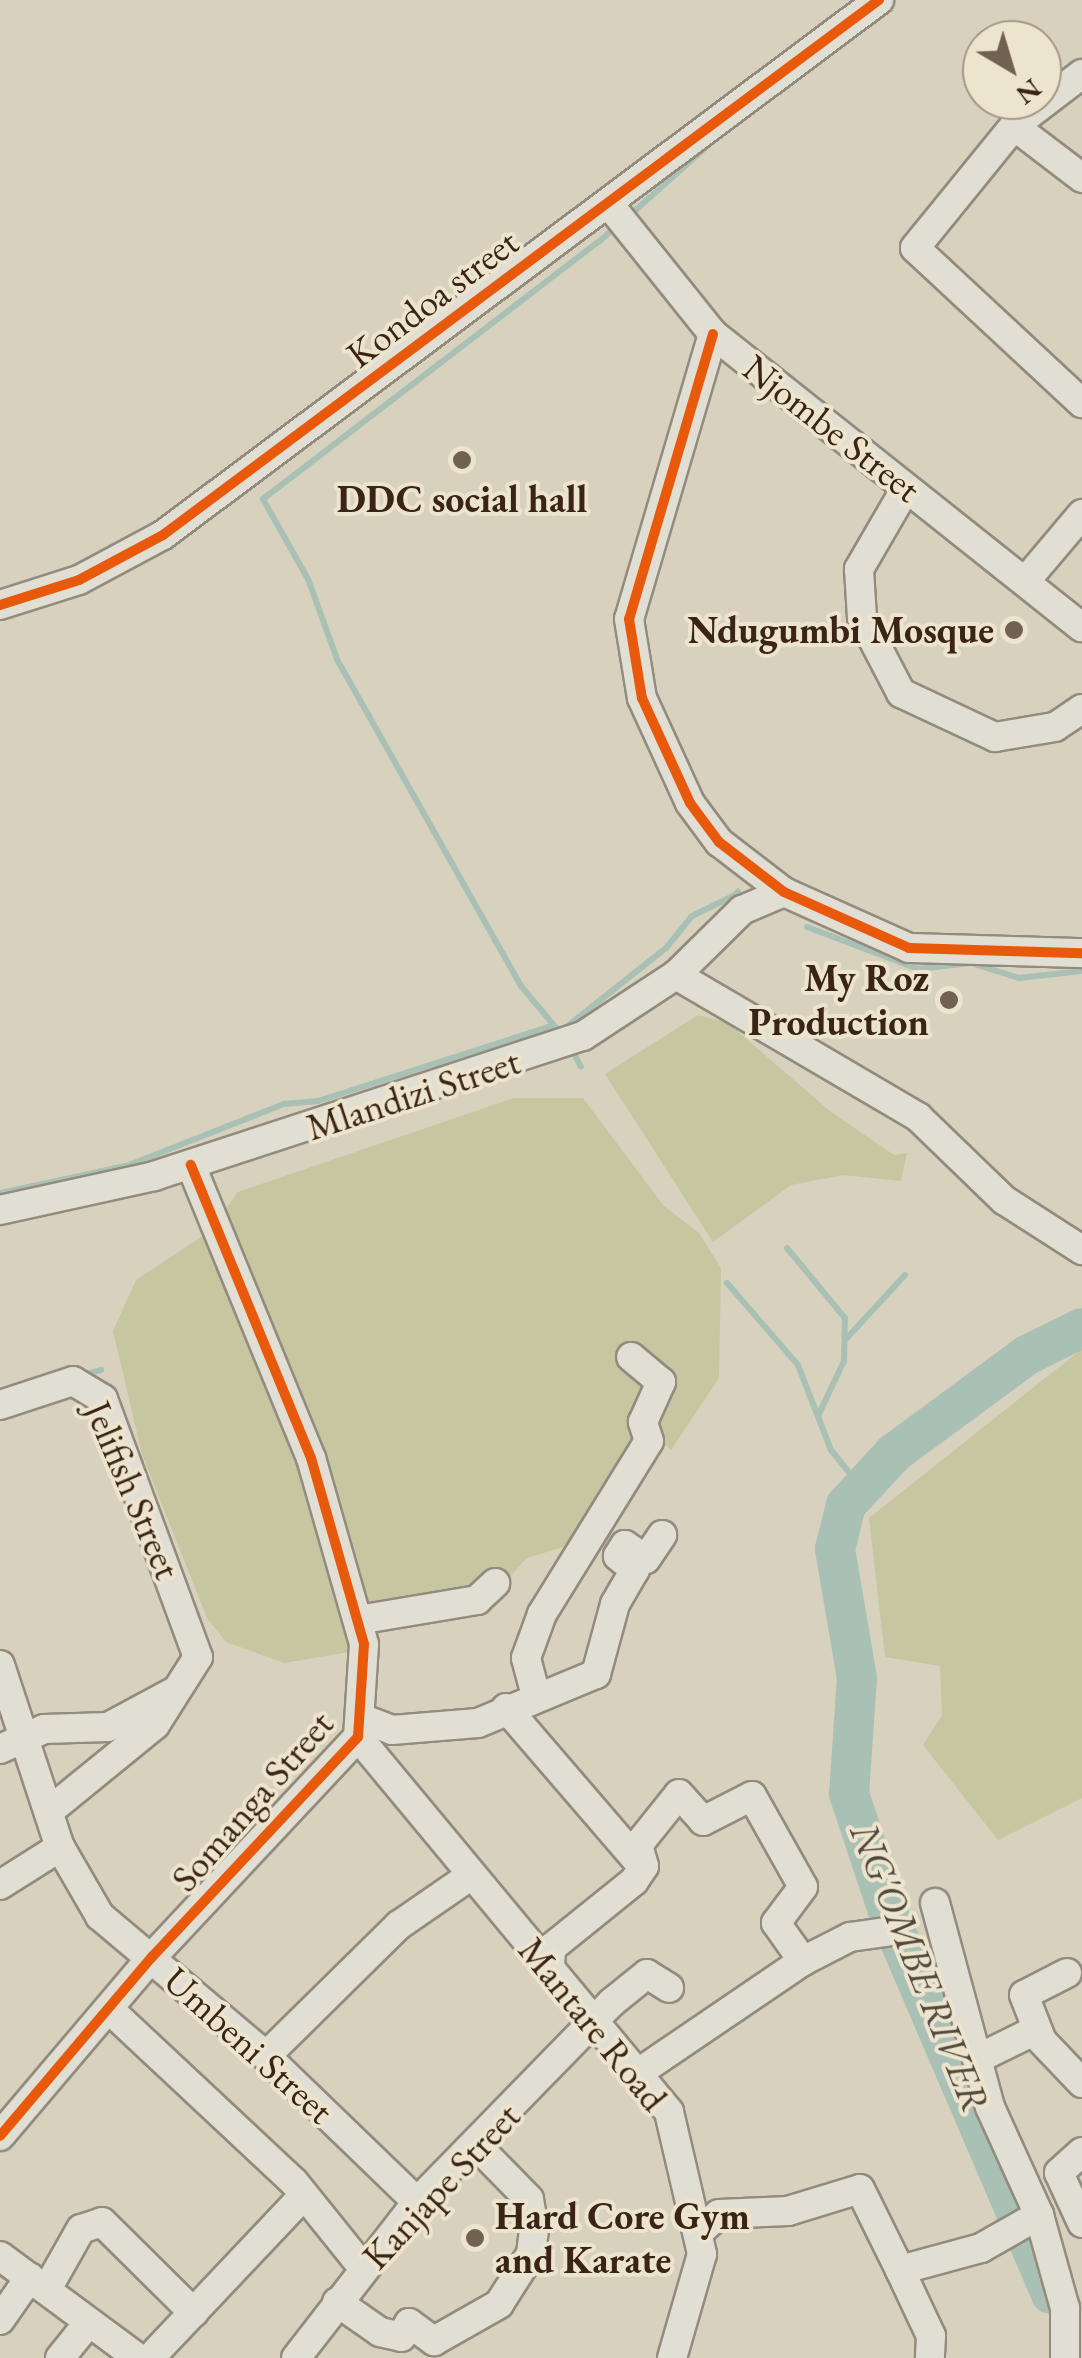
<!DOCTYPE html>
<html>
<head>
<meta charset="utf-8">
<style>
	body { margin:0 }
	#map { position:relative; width:1082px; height:2358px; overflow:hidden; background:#d8d1be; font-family:"EB Garamond",serif }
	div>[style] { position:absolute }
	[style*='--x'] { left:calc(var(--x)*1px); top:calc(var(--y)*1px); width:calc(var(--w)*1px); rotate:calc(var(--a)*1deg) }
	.green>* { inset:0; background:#c6c6a1 }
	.stream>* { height:6px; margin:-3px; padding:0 3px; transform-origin:3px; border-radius:3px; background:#a9c0b4 }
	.river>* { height:40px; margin:-20px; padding:0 20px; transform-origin:20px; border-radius:20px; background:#a9c0b4 }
	.roads { filter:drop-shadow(2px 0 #928b7e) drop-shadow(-2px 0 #928b7e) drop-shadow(0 2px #928b7e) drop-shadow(0 -2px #928b7e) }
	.minor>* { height:28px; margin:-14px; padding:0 14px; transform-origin:14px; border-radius:14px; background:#e1ded4 }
	.cycleway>* { height:10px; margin:-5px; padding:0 5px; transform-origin:5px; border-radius:5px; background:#e8590c }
	.dots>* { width:28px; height:28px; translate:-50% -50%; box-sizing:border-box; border:5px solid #ede4ce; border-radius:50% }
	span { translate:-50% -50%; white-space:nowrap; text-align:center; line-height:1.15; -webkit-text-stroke:8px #ede4ce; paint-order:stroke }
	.street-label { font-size:38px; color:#392416 }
	.poi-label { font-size:38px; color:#392416; font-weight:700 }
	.right { translate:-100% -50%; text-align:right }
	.left { translate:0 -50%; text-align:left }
	.water-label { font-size:40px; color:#50493c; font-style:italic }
	.north { position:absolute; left:962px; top:20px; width:100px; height:100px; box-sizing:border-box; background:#ede4ce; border:2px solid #a59784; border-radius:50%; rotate:142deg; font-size:28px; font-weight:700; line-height:40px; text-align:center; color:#392416 }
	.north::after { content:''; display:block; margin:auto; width:35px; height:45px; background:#716151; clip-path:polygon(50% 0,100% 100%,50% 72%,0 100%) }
</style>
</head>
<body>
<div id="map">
	<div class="green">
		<div style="clip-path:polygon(698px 1015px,728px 1023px,831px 1112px,894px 1155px,907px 1153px,901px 1181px,843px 1175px,791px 1185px,713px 1242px,605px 1074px)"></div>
		<div style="clip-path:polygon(514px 1098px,583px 1098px,663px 1205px,699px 1233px,721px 1268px,719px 1378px,671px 1450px,651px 1431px,593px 1538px,527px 1558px,497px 1590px,389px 1625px,361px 1650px,284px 1663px,226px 1642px,207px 1618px,142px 1454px,113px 1331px,136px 1280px,201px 1237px,230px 1232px,222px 1214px,238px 1192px)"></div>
		<div style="clip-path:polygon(1082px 1349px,1082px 1798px,998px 1840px,923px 1745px,942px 1715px,940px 1666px,885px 1657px,869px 1518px)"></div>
	</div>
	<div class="stream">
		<div style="--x:629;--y:216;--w:113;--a:-41.8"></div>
		<div style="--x:600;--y:241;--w:21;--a:-43"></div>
		<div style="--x:727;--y:907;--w:19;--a:-55"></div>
		<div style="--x:807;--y:927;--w:119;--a:20.7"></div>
		<div style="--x:918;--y:969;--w:53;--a:-6.5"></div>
		<div style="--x:971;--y:963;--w:50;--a:17.4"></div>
		<div style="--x:1019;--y:978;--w:63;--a:-6.3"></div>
		<div style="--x:659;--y:972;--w:42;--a:-44"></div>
		<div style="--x:560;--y:1032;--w:135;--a:-38.4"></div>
		<div style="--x:666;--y:948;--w:41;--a:-50.9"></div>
		<div style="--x:692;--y:916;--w:48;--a:-26"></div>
		<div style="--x:562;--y:1035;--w:64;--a:-129.9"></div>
		<div style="--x:521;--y:986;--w:375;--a:-119.4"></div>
		<div style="--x:337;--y:659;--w:85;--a:-109.9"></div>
		<div style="--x:308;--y:579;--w:92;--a:-119.4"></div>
		<div style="--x:263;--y:499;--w:422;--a:-37.5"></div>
		<div style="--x:571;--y:1048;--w:21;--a:62"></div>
		<div style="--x:0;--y:1193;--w:132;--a:-12.2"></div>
		<div style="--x:129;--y:1165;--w:167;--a:-21.5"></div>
		<div style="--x:284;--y:1104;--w:34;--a:-5"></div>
		<div style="--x:318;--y:1101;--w:245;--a:-17.8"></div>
		<div style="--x:787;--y:1248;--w:91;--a:50.4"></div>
		<div style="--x:845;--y:1318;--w:43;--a:91.3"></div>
		<div style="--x:844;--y:1361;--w:59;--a:115.3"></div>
		<div style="--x:727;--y:1283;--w:108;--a:49.1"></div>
		<div style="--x:798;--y:1365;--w:91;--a:68.8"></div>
		<div style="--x:831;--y:1450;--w:45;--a:51.3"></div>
		<div style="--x:846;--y:1339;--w:87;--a:-47.3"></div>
		<div style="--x:83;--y:1375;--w:19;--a:-16"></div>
	</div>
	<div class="river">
		<div style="--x:1051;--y:2294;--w:407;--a:-113.2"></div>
		<div style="--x:891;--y:1920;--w:133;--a:-108.4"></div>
		<div style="--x:849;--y:1794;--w:116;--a:-86.1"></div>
		<div style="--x:857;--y:1678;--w:131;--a:-99.7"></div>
		<div style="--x:835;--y:1549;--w:45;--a:-76"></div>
		<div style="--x:846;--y:1505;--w:71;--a:-47.3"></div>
		<div style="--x:894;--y:1453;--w:165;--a:-36.4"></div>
		<div style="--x:1027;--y:1355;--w:61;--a:-26.1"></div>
	</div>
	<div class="roads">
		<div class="minor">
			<div style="--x:1082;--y:74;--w:86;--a:142.6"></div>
			<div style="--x:1014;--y:126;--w:157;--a:129.1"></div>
			<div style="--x:915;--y:248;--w:228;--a:42.9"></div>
			<div style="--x:1014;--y:126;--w:86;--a:37.4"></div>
			<div style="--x:608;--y:203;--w:168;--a:51.3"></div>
			<div style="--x:713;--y:334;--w:471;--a:38.5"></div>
			<div style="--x:713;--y:334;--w:297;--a:106.4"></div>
			<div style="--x:629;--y:619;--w:80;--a:80.7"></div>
			<div style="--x:642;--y:698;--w:115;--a:65.4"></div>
			<div style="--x:690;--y:803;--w:49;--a:53.4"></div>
			<div style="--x:719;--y:842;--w:82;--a:37.6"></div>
			<div style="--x:784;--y:892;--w:137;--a:24.1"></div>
			<div style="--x:909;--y:948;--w:173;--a:1.7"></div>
			<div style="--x:906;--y:488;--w:94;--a:120.1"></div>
			<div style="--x:859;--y:569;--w:49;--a:86.5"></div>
			<div style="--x:862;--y:618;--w:85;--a:62.5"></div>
			<div style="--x:901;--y:693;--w:104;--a:25.1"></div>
			<div style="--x:995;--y:737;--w:61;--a:-9.5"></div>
			<div style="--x:1055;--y:727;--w:32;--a:-34"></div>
			<div style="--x:1028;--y:578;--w:84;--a:-49.8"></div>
			<div style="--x:0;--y:605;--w:83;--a:-17.6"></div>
			<div style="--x:79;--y:580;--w:95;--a:-28.2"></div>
			<div style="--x:163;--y:535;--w:894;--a:-36.77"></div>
			<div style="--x:676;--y:975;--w:281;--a:30.4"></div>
			<div style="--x:918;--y:1117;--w:120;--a:44"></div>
			<div style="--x:1004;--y:1200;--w:93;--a:32.7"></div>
			<div style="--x:0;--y:1210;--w:158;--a:-12.4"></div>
			<div style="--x:154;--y:1176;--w:451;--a:-18.1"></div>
			<div style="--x:583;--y:1036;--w:111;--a:-33.3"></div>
			<div style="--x:676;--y:975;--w:93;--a:-44.6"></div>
			<div style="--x:742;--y:910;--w:46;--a:-23.2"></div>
			<div style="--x:0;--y:1405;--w:77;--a:-18.2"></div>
			<div style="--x:73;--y:1381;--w:35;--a:31"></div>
			<div style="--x:103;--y:1399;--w:275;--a:69.8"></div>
			<div style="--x:198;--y:1657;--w:80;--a:122.3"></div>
			<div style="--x:155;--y:1725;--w:136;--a:140.9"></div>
			<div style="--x:358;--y:1620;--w:121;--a:-9.5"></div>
			<div style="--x:477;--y:1600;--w:25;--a:-43"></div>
			<div style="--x:0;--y:1665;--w:192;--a:71.8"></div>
			<div style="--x:60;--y:1847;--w:80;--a:59.9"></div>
			<div style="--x:100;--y:1916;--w:217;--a:40.1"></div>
			<div style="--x:266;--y:2056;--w:210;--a:44"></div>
			<div style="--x:535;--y:1692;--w:35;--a:-105"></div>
			<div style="--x:526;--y:1658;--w:47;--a:-70"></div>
			<div style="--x:542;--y:1614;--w:203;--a:-58.3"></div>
			<div style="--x:649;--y:1441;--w:20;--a:-108"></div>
			<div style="--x:643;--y:1422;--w:44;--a:-65.8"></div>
			<div style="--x:661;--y:1382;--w:39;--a:-140"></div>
			<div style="--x:506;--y:1708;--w:198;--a:49.3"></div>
			<div style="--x:361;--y:1718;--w:33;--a:21"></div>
			<div style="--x:392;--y:1730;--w:86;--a:-4.7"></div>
			<div style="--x:478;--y:1723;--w:128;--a:-22.6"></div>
			<div style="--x:596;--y:1674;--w:73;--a:-74.8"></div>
			<div style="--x:615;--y:1604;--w:39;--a:-60"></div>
			<div style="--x:635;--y:1570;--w:22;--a:-141"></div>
			<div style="--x:618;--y:1556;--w:13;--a:-58"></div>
			<div style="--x:625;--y:1545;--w:25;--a:34"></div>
			<div style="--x:646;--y:1559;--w:29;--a:-56"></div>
			<div style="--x:358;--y:1737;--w:487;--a:50.3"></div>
			<div style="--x:669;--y:2112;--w:146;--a:76.9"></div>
			<div style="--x:702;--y:2254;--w:108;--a:106.1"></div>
			<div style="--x:0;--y:1749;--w:48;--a:-24.4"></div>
			<div style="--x:44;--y:1729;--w:64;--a:-1.8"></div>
			<div style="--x:108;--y:1727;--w:76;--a:-28.2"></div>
			<div style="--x:0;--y:1885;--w:71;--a:-32.3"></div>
			<div style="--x:935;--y:1903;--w:211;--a:74.9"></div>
			<div style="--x:990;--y:2107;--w:119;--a:65.6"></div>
			<div style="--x:1039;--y:2215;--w:97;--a:74.4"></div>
			<div style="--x:1065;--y:2308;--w:50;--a:90"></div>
			<div style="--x:550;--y:1968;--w:20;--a:-87"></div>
			<div style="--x:551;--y:1948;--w:107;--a:-38.9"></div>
			<div style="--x:634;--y:1881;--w:18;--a:-56"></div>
			<div style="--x:644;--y:1866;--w:22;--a:-106"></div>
			<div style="--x:638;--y:1845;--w:65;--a:-51.2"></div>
			<div style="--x:679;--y:1794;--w:36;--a:48"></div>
			<div style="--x:703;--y:1821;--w:55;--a:-27"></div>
			<div style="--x:752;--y:1796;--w:104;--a:60.7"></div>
			<div style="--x:803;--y:1887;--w:45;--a:126.9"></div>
			<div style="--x:776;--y:1923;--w:47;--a:54.6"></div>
			<div style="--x:1067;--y:1973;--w:48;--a:152.9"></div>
			<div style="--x:1024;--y:1995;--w:49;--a:68.6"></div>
			<div style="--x:1042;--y:2041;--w:58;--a:46.4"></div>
			<div style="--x:111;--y:2011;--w:250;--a:43.1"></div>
			<div style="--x:294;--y:2182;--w:112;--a:51.2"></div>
			<div style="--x:266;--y:2056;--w:187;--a:-44.6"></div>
			<div style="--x:399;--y:1925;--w:86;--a:-34.6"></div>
			<div style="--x:977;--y:2059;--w:66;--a:-26.2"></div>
			<div style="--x:641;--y:2071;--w:196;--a:-34.2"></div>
			<div style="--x:803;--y:1961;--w:53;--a:-27.1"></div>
			<div style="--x:850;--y:1937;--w:37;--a:-8"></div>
			<div style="--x:0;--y:2136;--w:235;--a:-49.7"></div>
			<div style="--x:152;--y:1957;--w:301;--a:-46.9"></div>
			<div style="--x:358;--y:1737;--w:93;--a:-86.3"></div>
			<div style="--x:364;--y:1644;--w:193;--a:-105.9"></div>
			<div style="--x:311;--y:1458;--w:317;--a:-112.3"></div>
			<div style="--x:1082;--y:2152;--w:31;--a:138"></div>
			<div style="--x:1059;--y:2173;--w:55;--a:65.3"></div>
			<div style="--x:700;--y:2231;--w:25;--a:-42"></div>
			<div style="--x:719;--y:2214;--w:69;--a:-2.5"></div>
			<div style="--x:788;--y:2211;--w:75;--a:-17"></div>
			<div style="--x:860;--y:2189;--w:90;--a:63.7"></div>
			<div style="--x:900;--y:2270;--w:84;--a:-15.2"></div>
			<div style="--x:981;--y:2248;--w:67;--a:-29.6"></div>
			<div style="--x:0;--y:2256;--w:172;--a:36.5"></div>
			<div style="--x:900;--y:2270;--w:73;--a:64.8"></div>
			<div style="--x:931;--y:2336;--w:22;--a:93"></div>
			<div style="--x:47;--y:2289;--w:69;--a:-60.5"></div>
			<div style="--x:81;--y:2229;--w:22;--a:-18"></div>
			<div style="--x:102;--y:2222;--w:129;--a:44.7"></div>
			<div style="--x:337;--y:2302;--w:52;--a:34.9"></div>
			<div style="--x:380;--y:2332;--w:22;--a:13"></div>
			<div style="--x:401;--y:2337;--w:16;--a:-60"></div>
			<div style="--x:409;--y:2323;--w:31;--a:36"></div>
			<div style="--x:434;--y:2341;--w:75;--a:-29.6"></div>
			<div style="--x:499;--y:2304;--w:59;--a:-57.4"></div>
			<div style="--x:531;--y:2254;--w:26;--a:-83"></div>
			<div style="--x:534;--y:2228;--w:29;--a:-100"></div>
			<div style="--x:529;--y:2199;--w:76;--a:-134.5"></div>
			<div style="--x:0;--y:2320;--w:52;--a:-55.1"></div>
			<div style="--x:60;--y:2358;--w:46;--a:-51.1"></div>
			<div style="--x:150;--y:2358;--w:221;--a:-46.6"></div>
			<div style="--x:296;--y:2358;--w:197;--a:-52.2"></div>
			<div style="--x:417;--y:2202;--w:278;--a:-45.7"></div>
			<div style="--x:611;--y:2003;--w:46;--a:-38.9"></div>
			<div style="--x:647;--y:1974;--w:26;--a:32"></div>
		</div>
	</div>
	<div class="cycleway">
		<div style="--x:713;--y:334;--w:297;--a:106.4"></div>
		<div style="--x:629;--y:619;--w:80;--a:80.7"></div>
		<div style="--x:642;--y:698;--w:115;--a:65.4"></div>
		<div style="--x:690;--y:803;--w:49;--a:53.4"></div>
		<div style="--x:719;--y:842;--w:82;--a:37.6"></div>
		<div style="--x:784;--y:892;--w:137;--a:24.1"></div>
		<div style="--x:909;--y:948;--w:173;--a:1.7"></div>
		<div style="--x:0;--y:605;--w:83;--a:-17.6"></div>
		<div style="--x:79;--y:580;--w:95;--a:-28.2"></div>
		<div style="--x:163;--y:535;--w:894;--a:-36.77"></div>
		<div style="--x:0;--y:2136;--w:235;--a:-49.7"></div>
		<div style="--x:152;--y:1957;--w:301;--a:-46.9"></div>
		<div style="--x:358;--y:1737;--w:93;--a:-86.3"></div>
		<div style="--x:364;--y:1644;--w:193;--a:-105.9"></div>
		<div style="--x:311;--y:1458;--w:317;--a:-112.3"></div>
	</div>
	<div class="dots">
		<div style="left:462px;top:460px;background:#716151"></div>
		<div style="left:1014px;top:630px;background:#716151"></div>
		<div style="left:949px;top:1000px;background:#716151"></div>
		<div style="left:475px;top:2238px;background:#716151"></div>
	</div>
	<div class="street-label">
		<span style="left:432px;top:298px;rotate:-37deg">Kondoa street</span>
		<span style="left:832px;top:428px;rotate:38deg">Njombe Street</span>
		<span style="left:413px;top:1094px;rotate:-18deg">Mlandizi Street</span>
		<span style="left:133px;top:1490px;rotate:67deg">Jelifish Street</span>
		<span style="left:252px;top:1801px;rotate:-49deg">Somanga Street</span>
		<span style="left:593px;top:2024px;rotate:51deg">Mantare Road</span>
		<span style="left:249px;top:2045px;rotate:42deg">Umbeni Street</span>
		<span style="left:441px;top:2186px;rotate:-47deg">Kanjape Street</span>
	</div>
	<div class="poi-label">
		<span style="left:462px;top:499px">DDC social hall</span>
		<span class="right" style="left:994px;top:630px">Ndugumbi Mosque</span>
		<span class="right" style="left:929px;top:1000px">My Roz<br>Production</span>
		<span class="left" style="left:495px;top:2238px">Hard Core Gym<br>and Karate</span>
	</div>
	<div class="water-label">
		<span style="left:920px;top:1967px;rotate:68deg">NG'OMBE RIVER</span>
	</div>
	<div class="north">N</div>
</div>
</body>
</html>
